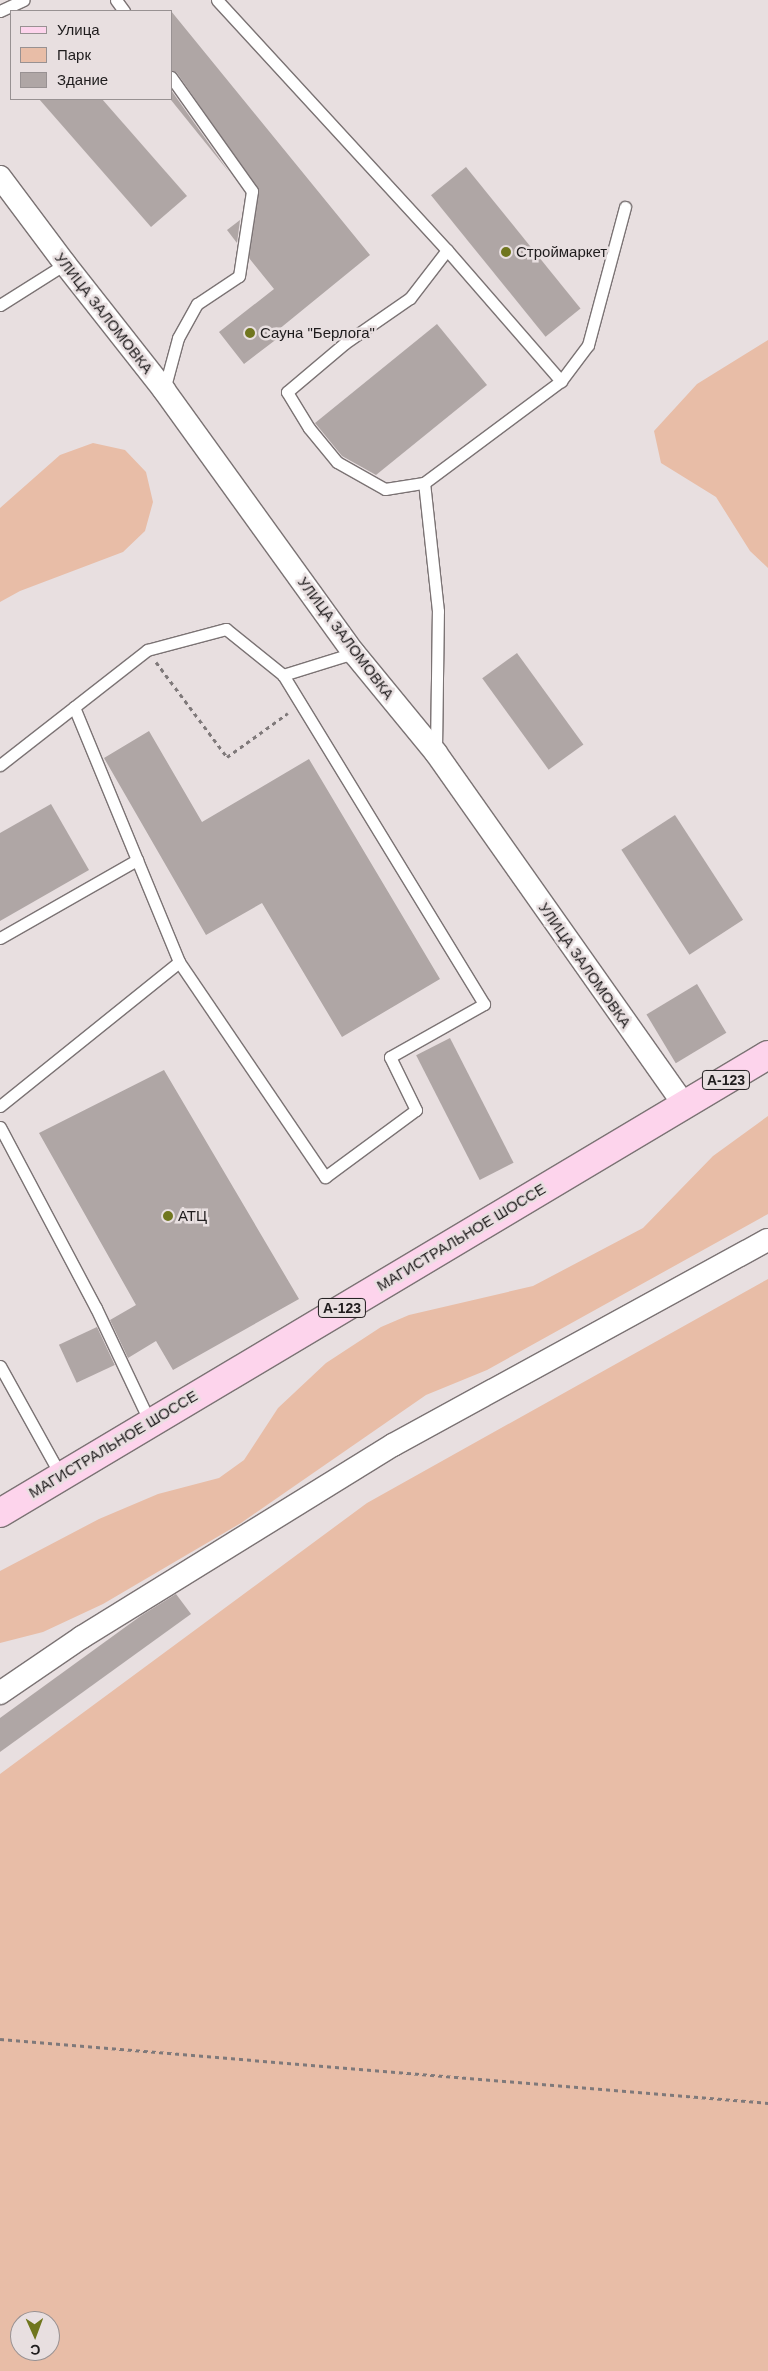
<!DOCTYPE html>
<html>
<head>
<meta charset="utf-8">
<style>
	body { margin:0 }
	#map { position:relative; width:768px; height:2371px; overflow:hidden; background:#e8dfe0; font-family:Arial,sans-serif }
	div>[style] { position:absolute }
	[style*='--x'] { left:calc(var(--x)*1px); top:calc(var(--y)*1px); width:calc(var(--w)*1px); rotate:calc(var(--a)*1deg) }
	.green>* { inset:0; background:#e8bda7 }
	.building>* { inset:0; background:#afa6a5; transform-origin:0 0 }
	.path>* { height:3px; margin-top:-1.5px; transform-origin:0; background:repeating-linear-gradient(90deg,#7f797a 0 4px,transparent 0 8px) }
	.roads { filter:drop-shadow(1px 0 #7b7374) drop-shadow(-1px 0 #7b7374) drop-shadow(0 1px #7b7374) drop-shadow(0 -1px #7b7374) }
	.service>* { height:11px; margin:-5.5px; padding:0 5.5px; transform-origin:5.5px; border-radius:5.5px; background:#fff }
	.minor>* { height:22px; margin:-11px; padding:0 11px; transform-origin:11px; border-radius:11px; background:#fff }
	.primary>* { height:28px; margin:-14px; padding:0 14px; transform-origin:14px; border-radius:14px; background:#fdd4ec }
	.dots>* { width:14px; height:14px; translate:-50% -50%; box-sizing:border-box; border:2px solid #e8dfe0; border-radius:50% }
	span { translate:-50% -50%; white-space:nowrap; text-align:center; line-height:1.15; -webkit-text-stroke:5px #e8dfe0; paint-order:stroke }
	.shield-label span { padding:1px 4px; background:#e8dfe0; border:1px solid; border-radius:4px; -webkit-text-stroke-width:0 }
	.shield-label { font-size:14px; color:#1f1c1d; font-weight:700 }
	.poi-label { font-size:15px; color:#1f1c1d }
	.left { translate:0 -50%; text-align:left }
	.street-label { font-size:15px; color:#1f1c1d }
	.legend { position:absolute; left:10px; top:10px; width:162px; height:90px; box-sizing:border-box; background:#e8dfe0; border:1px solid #989192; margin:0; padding:6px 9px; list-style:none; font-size:15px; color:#1f1c1d }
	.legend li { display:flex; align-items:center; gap:10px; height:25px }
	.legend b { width:25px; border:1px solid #989192 }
	.north { position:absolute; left:10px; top:2311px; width:50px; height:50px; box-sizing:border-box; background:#e8dfe0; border:1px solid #989192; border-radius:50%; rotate:178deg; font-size:14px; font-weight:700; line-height:20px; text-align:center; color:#1f1c1d }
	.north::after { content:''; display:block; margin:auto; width:18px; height:22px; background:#70761e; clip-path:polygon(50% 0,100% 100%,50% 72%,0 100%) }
</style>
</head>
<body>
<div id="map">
	<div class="green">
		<div style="clip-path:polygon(768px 340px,768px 568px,750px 551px,716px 497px,661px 463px,654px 431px,697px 384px)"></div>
		<div style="clip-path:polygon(93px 443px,125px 450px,146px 472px,153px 502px,145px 531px,123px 552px,20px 591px,0 602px,0 508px,60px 455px)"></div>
		<div style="clip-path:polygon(768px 1116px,768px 1214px,487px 1370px,426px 1395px,241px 1523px,103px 1604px,43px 1632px,0 1643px,0 1571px,99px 1519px,158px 1494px,219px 1478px,244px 1460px,278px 1408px,326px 1363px,381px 1327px,409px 1315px,533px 1286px,643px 1228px,713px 1156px)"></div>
		<div style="clip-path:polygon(evenodd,768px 1279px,768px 2371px,0 2371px,0 1774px,367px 1503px,768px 1279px,20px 2321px,50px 2321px,50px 2351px,20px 2351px,20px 2321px)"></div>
	</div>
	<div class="building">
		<div style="clip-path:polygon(171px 11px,370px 255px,278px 330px,282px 335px,244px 364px,219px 332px,274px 289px,249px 258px,259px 191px,177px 73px,171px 70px)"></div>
		<div style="clip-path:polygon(171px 90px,229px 172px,171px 100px)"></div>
		<div style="clip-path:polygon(39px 99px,102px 99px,187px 196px,151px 227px)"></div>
		<div style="left:466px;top:167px;width:182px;height:45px;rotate:51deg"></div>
		<div style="clip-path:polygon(240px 220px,237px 243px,227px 230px)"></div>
		<div style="clip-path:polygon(437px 324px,487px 385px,376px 475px,342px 456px,315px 423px)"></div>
		<div style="left:517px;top:653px;width:113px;height:43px;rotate:54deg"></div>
		<div style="clip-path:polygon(149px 731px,202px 822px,309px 759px,440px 979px,342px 1037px,262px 903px,206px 935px,104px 758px)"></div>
		<div style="clip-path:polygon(51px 804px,89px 870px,0 921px,0 833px)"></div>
		<div style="left:675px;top:815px;width:125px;height:64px;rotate:57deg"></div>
		<div style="left:697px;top:984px;width:57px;height:59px;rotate:59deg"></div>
		<div style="left:450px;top:1038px;width:140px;height:38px;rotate:63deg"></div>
		<div style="clip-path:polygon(164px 1070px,299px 1299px,173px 1370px,156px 1341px,128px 1358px,110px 1320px,136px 1305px,39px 1133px)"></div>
		<div style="left:97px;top:1327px;width:42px;height:42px;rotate:65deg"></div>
		<div style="clip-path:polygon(176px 1594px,191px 1614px,0 1752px,0 1718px,142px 1615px)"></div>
	</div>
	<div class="path">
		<div style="--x:156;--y:662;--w:119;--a:53.2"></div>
		<div style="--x:227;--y:757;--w:75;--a:-35.8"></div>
		<div style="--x:0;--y:2039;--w:771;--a:4.76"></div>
	</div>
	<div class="roads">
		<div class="service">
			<div style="--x:116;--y:0;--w:14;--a:54"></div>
			<div style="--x:217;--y:0;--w:340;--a:47.4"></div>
			<div style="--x:447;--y:250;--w:61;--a:127.6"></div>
			<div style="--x:410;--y:298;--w:79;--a:145.3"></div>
			<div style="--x:345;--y:343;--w:76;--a:139.8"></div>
			<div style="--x:287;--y:392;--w:42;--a:58.6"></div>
			<div style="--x:309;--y:428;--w:44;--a:50.5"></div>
			<div style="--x:337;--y:462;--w:55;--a:29.4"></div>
			<div style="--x:385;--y:489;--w:39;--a:-9"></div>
			<div style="--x:0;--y:11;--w:26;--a:-25"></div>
			<div style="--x:447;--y:250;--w:174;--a:49"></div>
			<div style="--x:0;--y:305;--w:77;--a:-32.2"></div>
			<div style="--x:164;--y:390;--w:54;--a:-74.9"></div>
			<div style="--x:178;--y:338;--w:39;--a:-61"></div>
			<div style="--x:197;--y:304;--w:50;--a:-33.7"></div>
			<div style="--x:239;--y:276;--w:86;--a:-81.3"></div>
			<div style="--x:252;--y:191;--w:140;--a:-125.4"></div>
			<div style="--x:74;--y:707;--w:276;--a:67.6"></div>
			<div style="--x:436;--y:750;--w:139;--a:-89.2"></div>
			<div style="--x:438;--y:611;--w:129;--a:-96.2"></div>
			<div style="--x:424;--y:483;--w:171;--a:-36.7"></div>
			<div style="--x:561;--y:381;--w:45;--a:-53.1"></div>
			<div style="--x:588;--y:345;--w:143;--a:-75"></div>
			<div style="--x:0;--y:765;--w:187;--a:-38"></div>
			<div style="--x:147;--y:650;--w:82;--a:-14.9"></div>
			<div style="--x:226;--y:629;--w:73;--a:38.9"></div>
			<div style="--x:283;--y:675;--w:74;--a:-17.2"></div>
			<div style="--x:0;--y:938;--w:158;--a:-29.7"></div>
			<div style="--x:0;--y:1106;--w:230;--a:-38.8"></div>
			<div style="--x:179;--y:962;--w:260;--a:55.8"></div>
			<div style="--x:325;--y:1177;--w:113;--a:-36.4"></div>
			<div style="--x:416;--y:1110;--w:59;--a:-116.1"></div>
			<div style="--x:390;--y:1057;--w:108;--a:-29.4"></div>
			<div style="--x:484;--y:1004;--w:386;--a:-121.4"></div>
			<div style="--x:0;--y:1127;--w:205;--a:62.1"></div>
			<div style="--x:96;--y:1308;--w:126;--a:64.7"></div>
			<div style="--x:0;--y:1366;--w:126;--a:61"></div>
		</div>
		<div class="minor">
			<div style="--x:0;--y:177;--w:109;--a:53.2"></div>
			<div style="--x:65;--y:264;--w:160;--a:51.8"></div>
			<div style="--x:164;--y:390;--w:324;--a:54.2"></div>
			<div style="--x:354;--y:653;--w:129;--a:50.6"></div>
			<div style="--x:436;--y:753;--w:431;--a:54.8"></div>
			<div style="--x:0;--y:1693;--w:99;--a:-34.3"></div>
			<div style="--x:82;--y:1637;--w:365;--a:-31.7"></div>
			<div style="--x:393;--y:1445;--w:427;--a:-28.7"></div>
		</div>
		<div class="primary">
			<div style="--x:0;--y:1513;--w:894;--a:-30.81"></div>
		</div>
	</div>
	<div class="dots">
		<div style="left:506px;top:252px;background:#70761e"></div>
		<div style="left:250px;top:333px;background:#70761e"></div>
		<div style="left:168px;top:1216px;background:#70761e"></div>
	</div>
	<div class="shield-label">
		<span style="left:726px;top:1080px">А-123</span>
		<span style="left:342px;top:1308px">А-123</span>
	</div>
	<div class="poi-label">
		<span class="left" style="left:516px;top:252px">Строймаркет</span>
		<span class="left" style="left:260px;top:333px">Сауна "Берлога"</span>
		<span class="left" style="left:178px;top:1216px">АТЦ</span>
	</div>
	<div class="street-label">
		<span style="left:104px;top:313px;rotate:52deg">УЛИЦА ЗАЛОМОВКА</span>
		<span style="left:346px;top:638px;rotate:53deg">УЛИЦА ЗАЛОМОВКА</span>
		<span style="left:585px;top:965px;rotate:55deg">УЛИЦА ЗАЛОМОВКА</span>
		<span style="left:461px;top:1237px;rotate:-31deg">МАГИСТРАЛЬНОЕ ШОССЕ</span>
		<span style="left:113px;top:1444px;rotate:-31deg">МАГИСТРАЛЬНОЕ ШОССЕ</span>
	</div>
	<ul class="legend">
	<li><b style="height:6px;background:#fdd4ec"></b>Улица</li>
	<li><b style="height:14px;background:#e8bda7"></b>Парк</li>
	<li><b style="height:14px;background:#afa6a5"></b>Здание</li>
	</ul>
	<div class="north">С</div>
</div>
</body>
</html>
